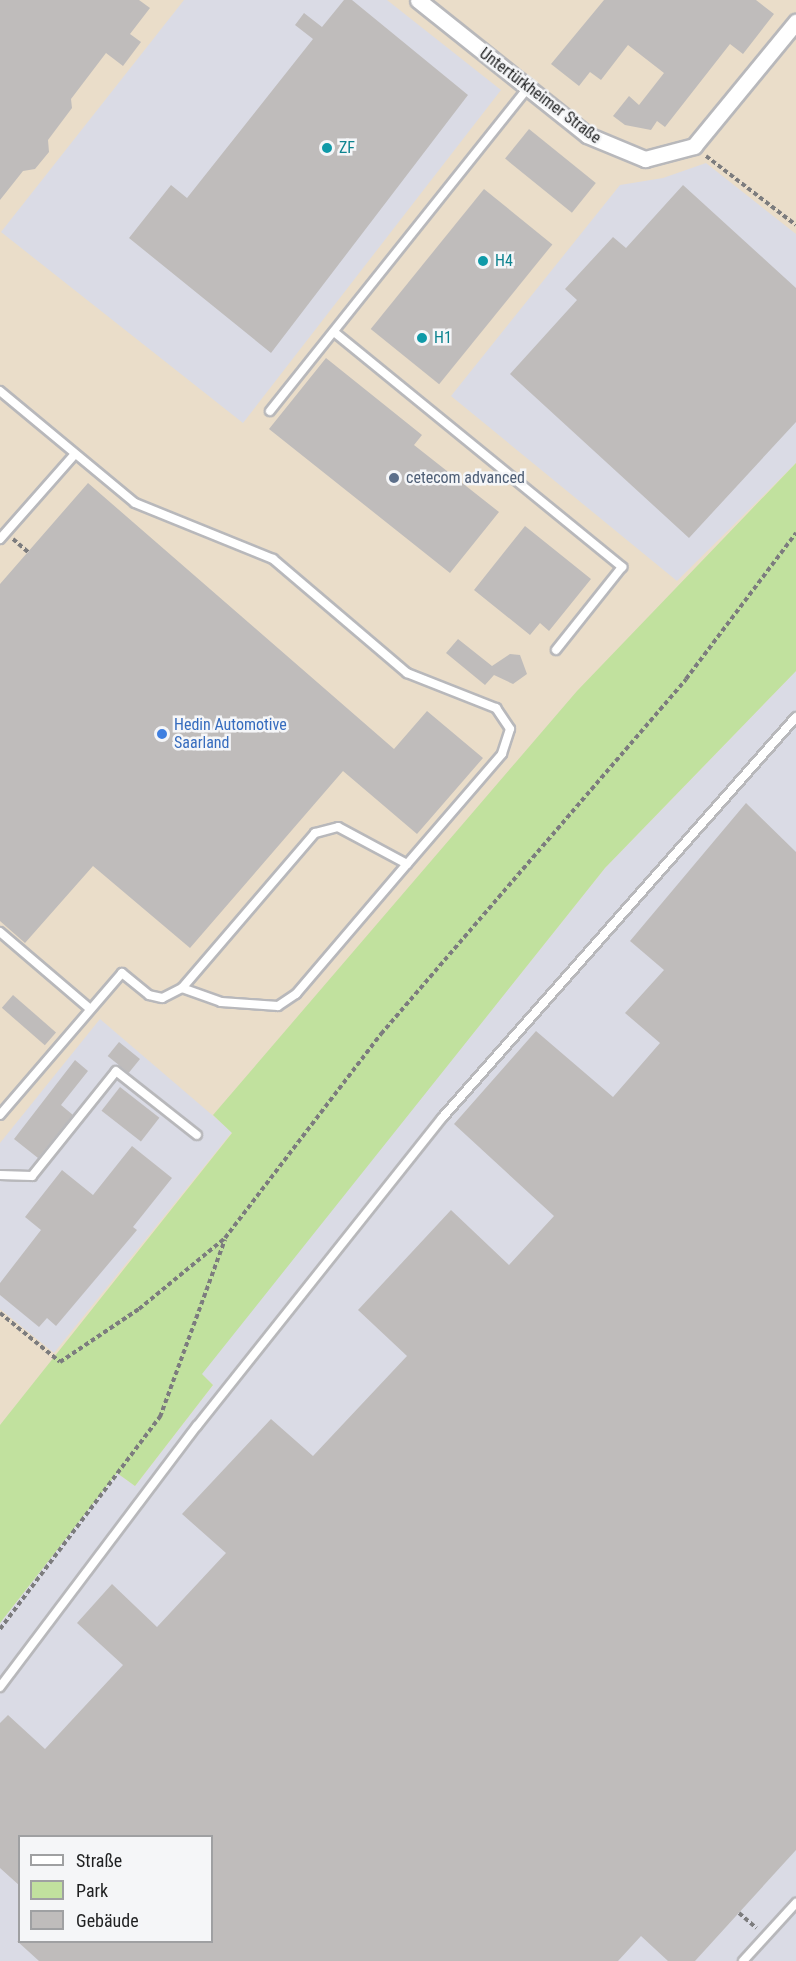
<!DOCTYPE html>
<html>
<head>
<meta charset="utf-8">
<style>
	body { margin:0 }
	#map { position:relative; width:796px; height:1961px; overflow:hidden; background:#e8e8eb; font-family:"Roboto Condensed",sans-serif }
	div>[style] { position:absolute }
	[style*='--x'] { left:calc(var(--x)*1px); top:calc(var(--y)*1px); width:calc(var(--w)*1px); rotate:calc(var(--a)*1deg) }
	.commercial>* { inset:0; background:#eaddc9 }
	.built>* { inset:0; background:#dadbe5 }
	.green>* { inset:0; background:#c1e19e }
	.building>* { inset:0; background:#bfbcbb; transform-origin:0 0 }
	.path>* { height:4px; margin-top:-2px; transform-origin:0; background:repeating-linear-gradient(90deg,#7c7c7e 0 4.5px,transparent 0 7.5px) }
	.roads { filter:drop-shadow(2px 0 #b8b8bb) drop-shadow(-2px 0 #b8b8bb) drop-shadow(0 2px #b8b8bb) drop-shadow(0 -2px #b8b8bb) }
	.lane>* { height:8px; margin:-4px; padding:0 4px; transform-origin:4px; border-radius:4px; background:#fff }
	.street>* { height:15px; margin:-7.5px; padding:0 7.5px; transform-origin:7.5px; border-radius:7.5px; background:#fff }
	.dots>* { width:16px; height:16px; translate:-50% -50%; box-sizing:border-box; border:3px solid #f5f6f8; border-radius:50% }
	span { translate:-50% -50%; white-space:nowrap; text-align:center; line-height:1.15; -webkit-text-stroke:5px #f5f6f8; paint-order:stroke }
	.street-label { font-size:16px; color:#1f2021 }
	.culture-label { font-size:16px; color:#0d838f }
	.left { translate:0 -50%; text-align:left }
	.service-label { font-size:16px; color:#4e5e75 }
	.shop-label { font-size:16px; color:#366cbe }
	.legend { position:absolute; left:18px; top:1835px; width:195px; height:108px; box-sizing:border-box; background:#f5f6f8; border:2px solid #9fa0a2; margin:0; padding:8px 10px; list-style:none; font-size:18px; color:#1f2021 }
	.legend li { display:flex; align-items:center; gap:12px; height:30px }
	.legend b { width:30px; border:2px solid #9fa0a2 }
</style>
</head>
<body>
<div id="map">
	<div class="commercial">
		<div style="clip-path:polygon(evenodd,0 0,796px 0,796px 1961px,0 1961px,0 0,20px 1836px,212px 1836px,212px 1942px,20px 1942px,20px 1836px)"></div>
	</div>
	<div class="built">
		<div style="clip-path:polygon(184px 0,387px 0,501px 90px,243px 423px,1px 232px)"></div>
		<div style="clip-path:polygon(706px 163px,796px 234px,796px 463px,677px 581px,451px 396px,620px 185px,663px 178px)"></div>
		<div style="clip-path:polygon(evenodd,796px 671px,796px 1961px,0 1961px,0 1623px,117px 1473px,135px 1486px,213px 1385px,201px 1374px,605px 868px,796px 671px,20px 1836px,212px 1836px,212px 1942px,20px 1942px,20px 1836px)"></div>
		<div style="clip-path:polygon(100px 1019px,232px 1132px,54px 1353px,0 1309px,0 1143px)"></div>
	</div>
	<div class="green">
		<div style="clip-path:polygon(796px 463px,796px 671px,605px 868px,202px 1374px,213px 1385px,135px 1486px,117px 1473px,0 1623px,0 1425px,232px 1133px,213px 1115px,577px 691px)"></div>
	</div>
	<div class="building">
		<div style="clip-path:polygon(0 0,139px 0,150px 8px,130px 34px,141px 42px,123px 66px,106px 53px,71px 99px,72px 108px,48px 140px,49px 152px,35px 169px,23px 171px,0 200px)"></div>
		<div style="clip-path:polygon(344px 0,352px 0,468px 95px,271px 353px,129px 238px,171px 185px,187px 198px,313px 39px,295px 25px,304px 13px,322px 27px)"></div>
		<div style="clip-path:polygon(604px 0,756px 0,774px 14px,743px 54px,730px 44px,665px 127px,657px 121px,651px 130px,625px 125px,613px 116px,629px 96px,639px 105px,664px 73px,628px 45px,601px 80px,590px 72px,579px 86px,551px 64px)"></div>
		<div style="left:529px;top:129px;width:86px;height:38px;rotate:39deg"></div>
		<div style="clip-path:polygon(683px 185px,796px 288px,796px 422px,689px 538px,510px 374px,577px 300px,565px 289px,613px 237px,626px 248px)"></div>
		<div style="left:484px;top:189px;width:88px;height:180px;rotate:39deg"></div>
		<div style="clip-path:polygon(326px 358px,422px 435px,414px 445px,499px 512px,450px 573px,269px 429px)"></div>
		<div style="clip-path:polygon(88px 483px,394px 749px,427px 711px,483px 758px,417px 834px,343px 771px,190px 948px,93px 866px,25px 943px,0 921px,0 584px)"></div>
		<div style="clip-path:polygon(525px 526px,591px 579px,549px 631px,540px 623px,530px 635px,474px 590px)"></div>
		<div style="clip-path:polygon(458px 639px,492px 666px,510px 654px,520px 655px,527px 674px,513px 684px,494px 675px,485px 685px,446px 653px)"></div>
		<div style="clip-path:polygon(746px 803px,796px 852px,796px 1850px,695px 1961px,668px 1961px,641px 1936px,618px 1961px,39px 1961px,17px 1941px,212px 1941px,212px 1836px,20px 1836px,20px 1886px,0 1868px,0 1723px,8px 1715px,45px 1749px,123px 1665px,77px 1623px,112px 1584px,157px 1627px,226px 1553px,182px 1514px,271px 1419px,313px 1456px,407px 1356px,358px 1310px,451px 1210px,509px 1265px,554px 1216px,454px 1124px,536px 1031px,613px 1097px,660px 1043px,625px 1013px,664px 970px,630px 941px)"></div>
		<div style="left:13px;top:995px;width:57px;height:17px;rotate:41deg"></div>
		<div style="left:119px;top:1042px;width:27px;height:18px;rotate:39deg"></div>
		<div style="clip-path:polygon(75px 1060px,88px 1071px,61px 1105px,73px 1115px,38px 1158px,14px 1139px)"></div>
		<div style="left:120px;top:1087px;width:50px;height:30px;rotate:38deg"></div>
		<div style="clip-path:polygon(132px 1146px,172px 1178px,133px 1227px,137px 1230px,56px 1326px,47px 1318px,39px 1327px,0 1295px,0 1283px,41px 1230px,25px 1217px,62px 1170px,93px 1195px)"></div>
	</div>
	<div class="path">
		<div style="--x:706;--y:156;--w:113;--a:37.5"></div>
		<div style="--x:13;--y:539;--w:20;--a:41"></div>
		<div style="--x:0;--y:1313;--w:77;--a:39.2"></div>
		<div style="--x:60;--y:1362;--w:95;--a:-33.9"></div>
		<div style="--x:139;--y:1309;--w:112;--a:-39.5"></div>
		<div style="--x:225;--y:1238;--w:257;--a:-52.6"></div>
		<div style="--x:381;--y:1034;--w:468;--a:-49.3"></div>
		<div style="--x:686;--y:679;--w:183;--a:-53"></div>
		<div style="--x:0;--y:1629;--w:266;--a:-53"></div>
		<div style="--x:160;--y:1417;--w:189;--a:-69.9"></div>
		<div style="--x:739;--y:1913;--w:23;--a:41"></div>
	</div>
	<div class="roads">
		<div class="lane">
			<div style="--x:334;--y:332;--w:372;--a:39.2"></div>
			<div style="--x:622;--y:567;--w:106;--a:128.5"></div>
			<div style="--x:0;--y:391;--w:175;--a:39.7"></div>
			<div style="--x:135;--y:503;--w:149;--a:22.1"></div>
			<div style="--x:273;--y:559;--w:176;--a:40.4"></div>
			<div style="--x:407;--y:673;--w:96;--a:21.5"></div>
			<div style="--x:496;--y:708;--w:25;--a:56"></div>
			<div style="--x:510;--y:729;--w:26;--a:108"></div>
			<div style="--x:502;--y:754;--w:145;--a:130.8"></div>
			<div style="--x:407;--y:864;--w:78;--a:-151.8"></div>
			<div style="--x:338;--y:827;--w:24;--a:165"></div>
			<div style="--x:315;--y:833;--w:204;--a:130.6"></div>
			<div style="--x:182;--y:988;--w:22;--a:153"></div>
			<div style="--x:162;--y:998;--w:13;--a:-167"></div>
			<div style="--x:149;--y:995;--w:35;--a:-141"></div>
			<div style="--x:122;--y:973;--w:187;--a:130.7"></div>
			<div style="--x:270;--y:411;--w:413;--a:-51.4"></div>
			<div style="--x:0;--y:539;--w:112;--a:-48.6"></div>
			<div style="--x:0;--y:932;--w:118;--a:40.5"></div>
			<div style="--x:182;--y:988;--w:41;--a:19.7"></div>
			<div style="--x:221;--y:1002;--w:57;--a:4"></div>
			<div style="--x:278;--y:1006;--w:22;--a:-34"></div>
			<div style="--x:296;--y:994;--w:171;--a:-49.5"></div>
			<div style="--x:0;--y:1175;--w:32;--a:2"></div>
			<div style="--x:32;--y:1176;--w:134;--a:-51.3"></div>
			<div style="--x:116;--y:1071;--w:103;--a:38.3"></div>
			<div style="--x:0;--y:1687;--w:327;--a:-53"></div>
			<div style="--x:197;--y:1426;--w:394;--a:-51.5"></div>
			<div style="--x:442;--y:1118;--w:535;--a:-48.56"></div>
			<div style="--x:743;--y:1961;--w:79;--a:-47.6"></div>
		</div>
		<div class="street">
			<div style="--x:418;--y:0;--w:216;--a:38.6"></div>
			<div style="--x:587;--y:135;--w:63;--a:22.5"></div>
			<div style="--x:645;--y:159;--w:51;--a:-14.9"></div>
			<div style="--x:694;--y:146;--w:161;--a:-50.6"></div>
		</div>
	</div>
	<div class="dots">
		<div style="left:327px;top:148px;background:#0f9aa8"></div>
		<div style="left:483px;top:261px;background:#0f9aa8"></div>
		<div style="left:422px;top:338px;background:#0f9aa8"></div>
		<div style="left:394px;top:478px;background:#5c6f8a"></div>
		<div style="left:162px;top:734px;background:#3f7fe0"></div>
	</div>
	<div class="street-label">
		<span style="left:540px;top:96px;rotate:37deg">Untertürkheimer Straße</span>
	</div>
	<div class="culture-label">
		<span class="left" style="left:339px;top:148px">ZF</span>
		<span class="left" style="left:495px;top:261px">H4</span>
		<span class="left" style="left:434px;top:338px">H1</span>
	</div>
	<div class="service-label">
		<span class="left" style="left:406px;top:478px">cetecom advanced</span>
	</div>
	<div class="shop-label">
		<span class="left" style="left:174px;top:734px">Hedin Automotive<br>Saarland</span>
	</div>
	<ul class="legend">
	<li><b style="height:8px;background:#fff"></b>Straße</li>
	<li><b style="height:16px;background:#c1e19e"></b>Park</li>
	<li><b style="height:16px;background:#bfbcbb"></b>Gebäude</li>
	</ul>
</div>
</body>
</html>
